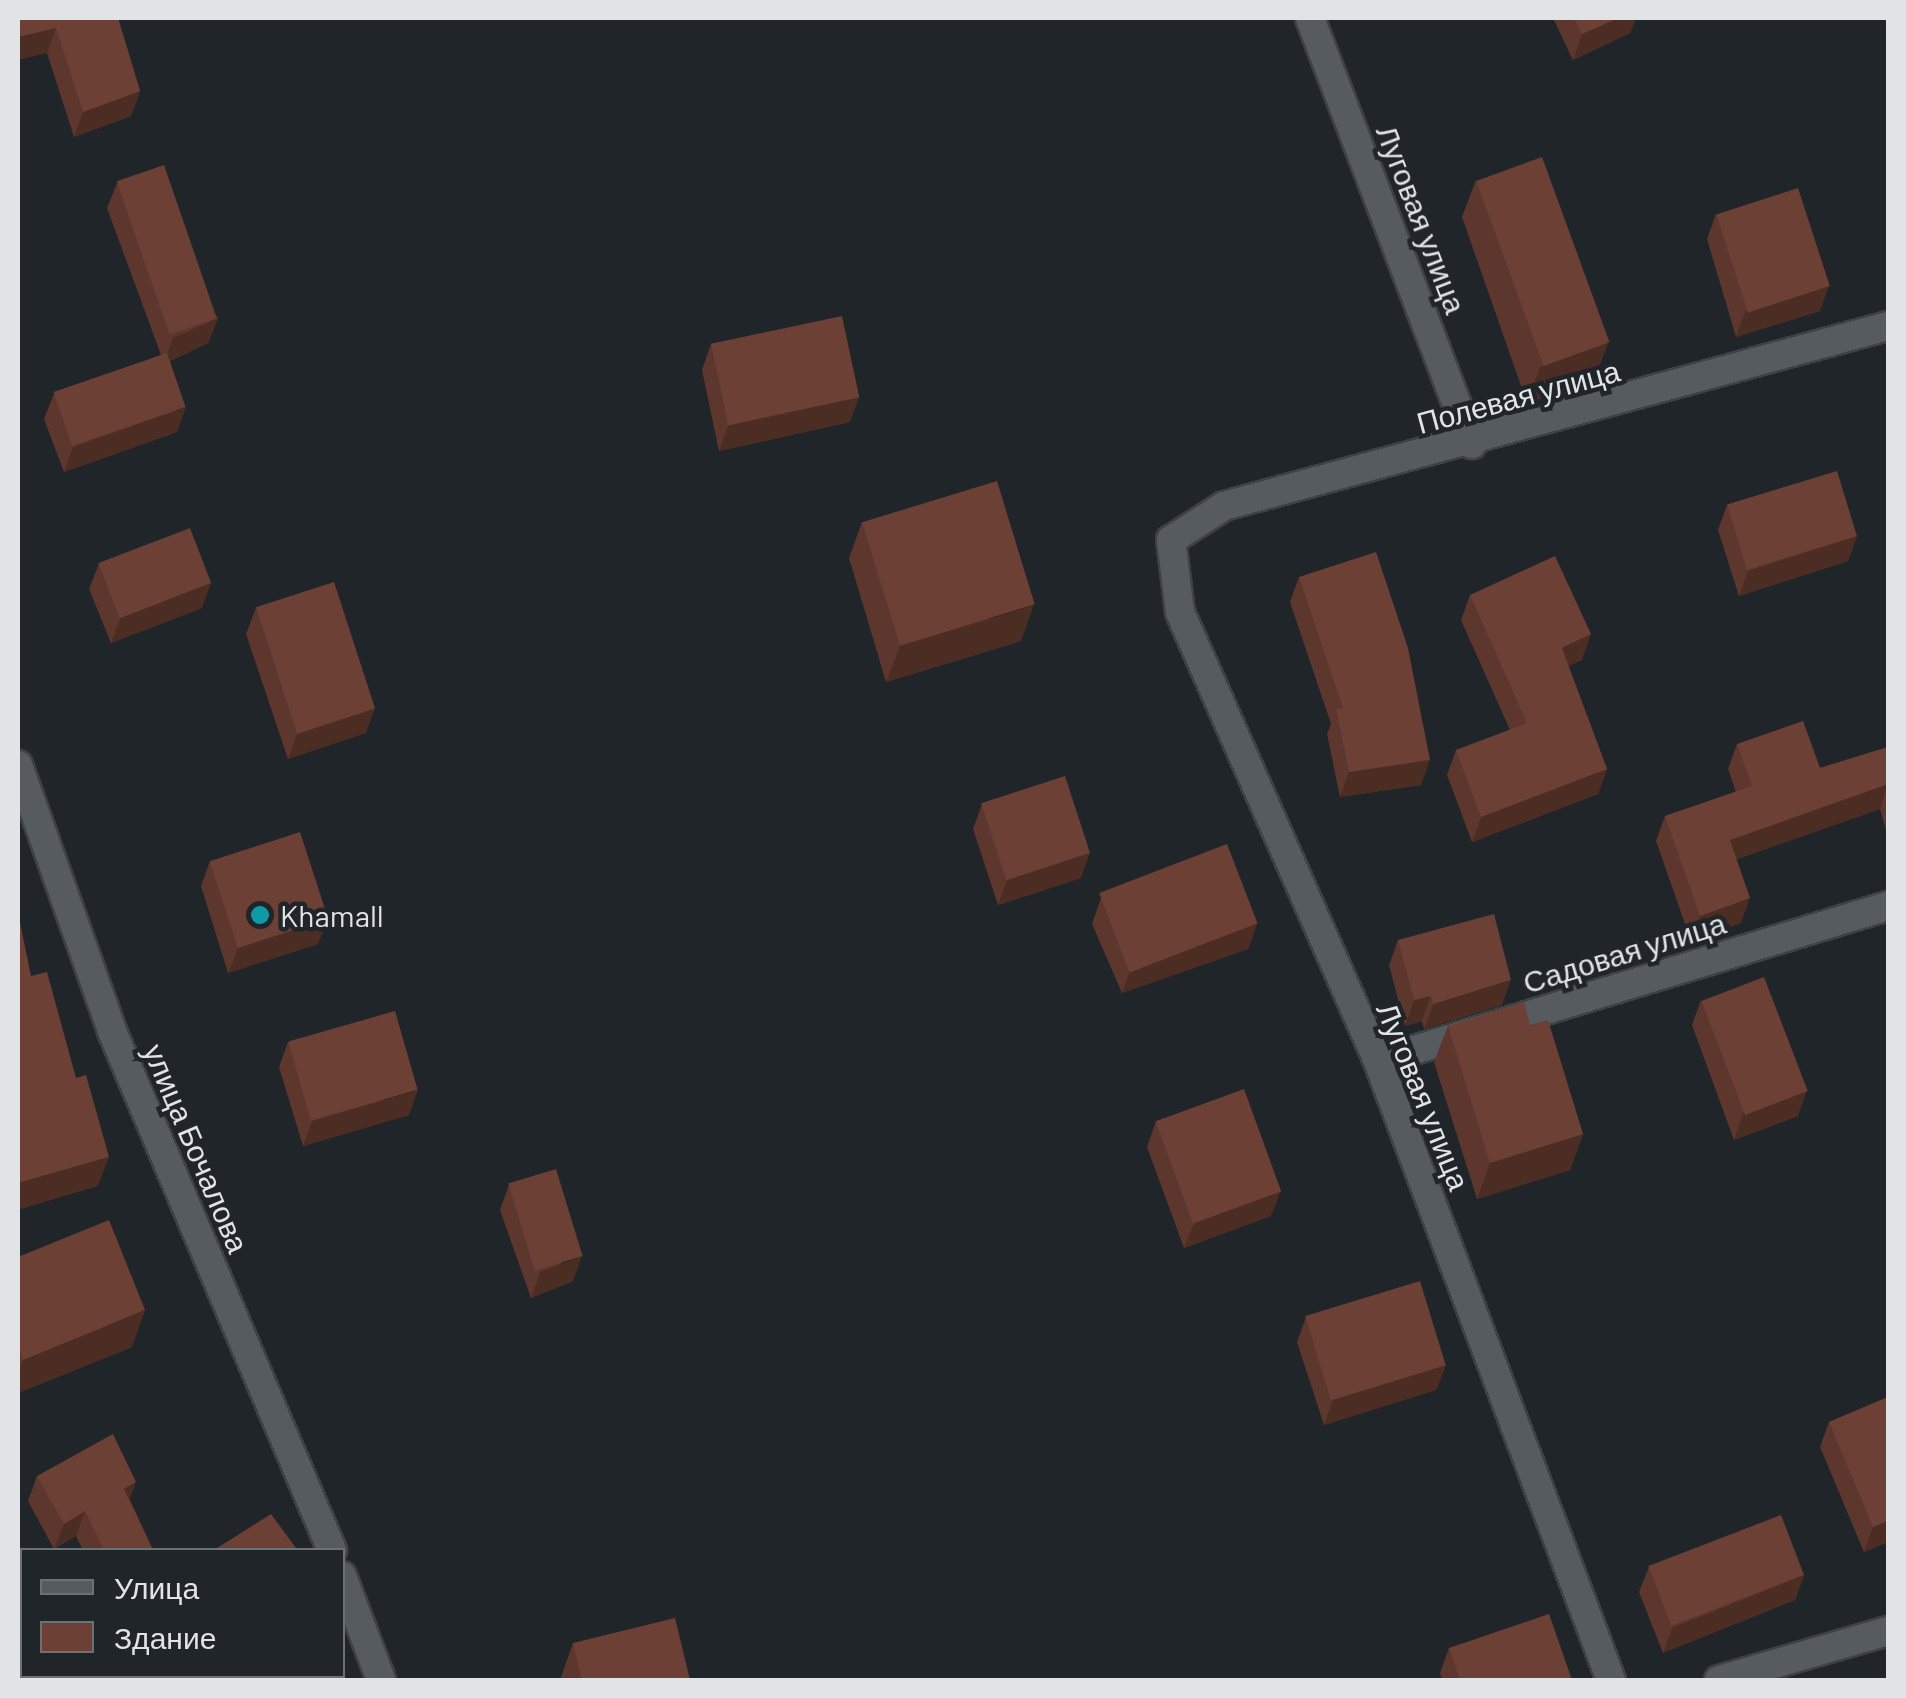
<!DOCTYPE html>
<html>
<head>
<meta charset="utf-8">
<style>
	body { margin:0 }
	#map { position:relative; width:1906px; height:1698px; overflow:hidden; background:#202529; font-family:Barlow,sans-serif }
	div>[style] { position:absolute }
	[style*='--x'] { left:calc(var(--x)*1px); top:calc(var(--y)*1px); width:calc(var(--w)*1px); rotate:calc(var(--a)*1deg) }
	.roads { filter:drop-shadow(2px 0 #3e4145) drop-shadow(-2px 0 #3e4145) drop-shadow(0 2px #3e4145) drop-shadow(0 -2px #3e4145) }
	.minor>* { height:28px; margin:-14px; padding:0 14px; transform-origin:14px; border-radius:14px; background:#565b60 }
	.wall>* { inset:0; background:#5d372d; transform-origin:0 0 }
	.shaded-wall>* { inset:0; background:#4c2d24 }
	.building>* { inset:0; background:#6c4034; transform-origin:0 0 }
	.dots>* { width:28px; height:28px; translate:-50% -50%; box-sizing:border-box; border:5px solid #202529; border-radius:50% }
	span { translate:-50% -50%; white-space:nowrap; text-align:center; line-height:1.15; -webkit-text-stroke:9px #202529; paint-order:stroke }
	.street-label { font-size:30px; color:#e1e4e7 }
	.poi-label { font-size:30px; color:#e1e4e7 }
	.left { translate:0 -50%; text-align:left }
	.frame { position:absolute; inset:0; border:20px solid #e1e4e7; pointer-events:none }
	.legend { position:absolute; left:20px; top:1548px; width:325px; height:130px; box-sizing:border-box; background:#202529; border:2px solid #6d7175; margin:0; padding:12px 18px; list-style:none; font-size:30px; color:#e1e4e7 }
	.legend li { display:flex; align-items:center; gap:20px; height:50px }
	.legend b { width:50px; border:2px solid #6d7175 }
</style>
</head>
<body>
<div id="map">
	<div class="roads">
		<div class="minor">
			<div style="--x:1310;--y:18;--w:456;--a:69.2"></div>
			<div style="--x:18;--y:765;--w:282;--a:70.5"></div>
			<div style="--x:112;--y:1031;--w:564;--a:67.03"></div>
			<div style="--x:1378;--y:1061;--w:533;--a:-16.91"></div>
			<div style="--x:342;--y:1576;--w:111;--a:69.4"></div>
			<div style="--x:1611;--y:1680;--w:661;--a:-110.63"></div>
			<div style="--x:1378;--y:1061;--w:491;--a:-113.8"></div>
			<div style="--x:1180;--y:612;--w:73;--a:-97.1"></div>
			<div style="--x:1171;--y:540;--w:63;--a:-32.7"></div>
			<div style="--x:1224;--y:506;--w:688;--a:-15.17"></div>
			<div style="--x:1719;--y:1680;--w:176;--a:-16.2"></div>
		</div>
	</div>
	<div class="wall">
		<div style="clip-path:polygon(18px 18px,118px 18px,140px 91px,131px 116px,74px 137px,47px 53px)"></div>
		<div style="clip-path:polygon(1553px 18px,1636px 18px,1630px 33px,1573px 60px)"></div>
		<div style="clip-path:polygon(1476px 180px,1608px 343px,1594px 380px,1527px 403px,1462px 217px)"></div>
		<div style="clip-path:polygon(117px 183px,218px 318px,208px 343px,170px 361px,177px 432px,64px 472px,44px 419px,54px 394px,161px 355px,107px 208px)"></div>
		<div style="clip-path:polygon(1716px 214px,1820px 311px,1736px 337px,1707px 239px)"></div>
		<div style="clip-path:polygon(711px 344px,859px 397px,850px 422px,719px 451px,702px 370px)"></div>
		<div style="clip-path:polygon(1727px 505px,1857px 536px,1848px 561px,1739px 596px,1718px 530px)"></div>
		<div style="clip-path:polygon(862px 522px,1021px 641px,886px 682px,849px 558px)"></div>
		<div style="clip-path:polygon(99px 564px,202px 608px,111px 643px,89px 589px)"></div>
		<div style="clip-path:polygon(1299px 577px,1421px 785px,1340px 797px,1327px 734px,1331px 724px,1290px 602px)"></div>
		<div style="clip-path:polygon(1470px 595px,1582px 660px,1568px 666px,1607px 769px,1598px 794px,1472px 842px,1447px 775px,1456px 750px,1510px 730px,1461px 620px)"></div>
		<div style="clip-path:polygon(256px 608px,366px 733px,288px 759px,246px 634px)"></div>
		<div style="clip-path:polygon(1737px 744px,1820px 768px,1888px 747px,1888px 837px,1880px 809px,1737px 859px,1741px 923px,1691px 941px,1656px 841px,1665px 816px,1736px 792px,1728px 769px)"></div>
		<div style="clip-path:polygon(982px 804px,1081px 878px,998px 905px,973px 829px)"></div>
		<div style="clip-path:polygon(210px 861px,318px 944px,228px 973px,201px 886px)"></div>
		<div style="clip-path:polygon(1101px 898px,1257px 924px,1248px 949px,1122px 993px,1092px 924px)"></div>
		<div style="clip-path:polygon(1398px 940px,1502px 1005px,1424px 1029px,1422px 1021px,1405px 1026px,1389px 965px)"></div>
		<div style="clip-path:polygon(1701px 1000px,1798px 1116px,1734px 1140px,1692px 1025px)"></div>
		<div style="clip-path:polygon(1530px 1025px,1583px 1134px,1570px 1170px,1477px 1199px,1434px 1062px,1448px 1026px)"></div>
		<div style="clip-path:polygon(288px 1042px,409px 1115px,303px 1146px,279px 1067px)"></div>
		<div style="clip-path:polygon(1156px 1121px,1271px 1216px,1184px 1248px,1147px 1147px)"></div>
		<div style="clip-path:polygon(509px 1185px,573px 1281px,531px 1298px,500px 1210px)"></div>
		<div style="clip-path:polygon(18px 1257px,132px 1347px,18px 1393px)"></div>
		<div style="clip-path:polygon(1306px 1317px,1446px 1365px,1436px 1390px,1324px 1425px,1297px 1342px)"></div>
		<div style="clip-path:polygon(1888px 1397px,1888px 1542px,1864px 1552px,1820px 1447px,1829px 1422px)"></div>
		<div style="clip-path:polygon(37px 1476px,130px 1500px,153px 1550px,83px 1550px,76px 1536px,54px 1549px,28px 1501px)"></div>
		<div style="clip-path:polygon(1649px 1567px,1804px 1575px,1795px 1600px,1663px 1653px,1639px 1592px)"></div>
		<div style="clip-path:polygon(573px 1643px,690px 1680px,560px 1680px)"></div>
		<div style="clip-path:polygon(1449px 1648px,1572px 1680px,1442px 1680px,1440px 1673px)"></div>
		<div style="left:175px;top:1676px;width:158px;height:4px"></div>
	</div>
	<div class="shaded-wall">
		<div style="clip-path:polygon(1618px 18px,1636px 18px,1630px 33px,1573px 60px,1582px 34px)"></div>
		<div style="clip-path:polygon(56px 28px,47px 53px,18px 60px,18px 37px)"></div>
		<div style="clip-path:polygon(140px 91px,131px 116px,74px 137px,83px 112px)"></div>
		<div style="clip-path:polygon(1829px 286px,1820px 311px,1736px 337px,1745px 312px)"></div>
		<div style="clip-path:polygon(218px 318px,208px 343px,164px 363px,173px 338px)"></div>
		<div style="clip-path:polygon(1608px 343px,1594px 380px,1527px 403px,1540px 367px)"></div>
		<div style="clip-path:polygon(859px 397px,850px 422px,719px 451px,728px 426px)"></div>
		<div style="clip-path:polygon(186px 407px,177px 432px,64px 472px,73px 447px)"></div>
		<div style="clip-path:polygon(1857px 536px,1848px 561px,1739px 596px,1748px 571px)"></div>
		<div style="clip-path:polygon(211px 583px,202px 608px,111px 643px,120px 618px)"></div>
		<div style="clip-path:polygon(1034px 605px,1021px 641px,886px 682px,900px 646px)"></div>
		<div style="clip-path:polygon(1591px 634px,1582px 660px,1552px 673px,1562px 648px)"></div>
		<div style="clip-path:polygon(375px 708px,366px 733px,288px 759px,297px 734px)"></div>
		<div style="clip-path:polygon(1430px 760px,1421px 785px,1340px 797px,1349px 772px)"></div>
		<div style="clip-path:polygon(1607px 769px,1598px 794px,1472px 842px,1481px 817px)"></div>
		<div style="clip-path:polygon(1888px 784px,1880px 809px,1721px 865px,1730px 840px)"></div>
		<div style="clip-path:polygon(1090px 853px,1081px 878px,998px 905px,1007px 880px)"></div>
		<div style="clip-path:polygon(1750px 898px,1741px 923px,1691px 941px,1700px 916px)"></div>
		<div style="clip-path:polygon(328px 919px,318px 944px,228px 973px,238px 948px)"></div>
		<div style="clip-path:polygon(1257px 924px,1248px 949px,1122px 993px,1131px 968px)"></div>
		<div style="clip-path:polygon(1511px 980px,1502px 1005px,1424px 1029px,1433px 1004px)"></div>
		<div style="clip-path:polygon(1431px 996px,1422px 1021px,1405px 1026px,1414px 1000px)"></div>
		<div style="clip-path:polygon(418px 1090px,409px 1115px,303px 1146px,312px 1121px)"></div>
		<div style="clip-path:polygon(1807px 1091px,1798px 1116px,1734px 1140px,1743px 1114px)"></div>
		<div style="clip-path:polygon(1583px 1134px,1570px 1170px,1477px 1199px,1490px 1163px)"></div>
		<div style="clip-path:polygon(109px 1157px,98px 1186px,18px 1210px,18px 1183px)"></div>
		<div style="clip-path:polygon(1281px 1191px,1271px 1216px,1184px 1248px,1194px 1223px)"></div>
		<div style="clip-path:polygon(582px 1256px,573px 1281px,531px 1298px,540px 1272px)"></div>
		<div style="clip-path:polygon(145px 1310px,132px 1347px,18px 1393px,18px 1374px,23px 1360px)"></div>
		<div style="clip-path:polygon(1446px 1365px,1436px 1390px,1324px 1425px,1333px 1400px)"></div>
		<div style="clip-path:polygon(136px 1482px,127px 1507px,124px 1489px)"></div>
		<div style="clip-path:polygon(85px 1511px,76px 1536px,54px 1549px,64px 1524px)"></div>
		<div style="clip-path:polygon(1888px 1521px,1888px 1542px,1864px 1552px,1873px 1527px)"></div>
		<div style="clip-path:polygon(1804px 1575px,1795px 1600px,1663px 1653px,1672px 1628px)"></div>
		<div style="clip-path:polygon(306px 1676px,333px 1676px,331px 1680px,296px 1680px)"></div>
	</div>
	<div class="building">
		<div style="clip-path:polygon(18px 18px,118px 18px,140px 91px,83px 112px,56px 28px,18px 37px)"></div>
		<div style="clip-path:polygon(1574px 18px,1618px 18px,1582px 34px)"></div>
		<div style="left:1542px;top:157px;width:197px;height:70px;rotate:70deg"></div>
		<div style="left:164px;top:165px;width:162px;height:50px;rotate:71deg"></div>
		<div style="left:1798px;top:188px;width:103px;height:86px;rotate:72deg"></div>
		<div style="left:842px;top:316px;width:83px;height:134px;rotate:78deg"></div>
		<div style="left:167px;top:353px;width:57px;height:120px;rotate:71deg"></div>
		<div style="left:1837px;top:471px;width:68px;height:115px;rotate:73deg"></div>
		<div style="left:997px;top:481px;width:129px;height:141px;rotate:73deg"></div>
		<div style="left:190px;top:528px;width:59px;height:98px;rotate:69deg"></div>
		<div style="clip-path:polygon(1376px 552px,1408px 648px,1430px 760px,1349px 772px,1336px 709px,1343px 708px,1299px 577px)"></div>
		<div style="clip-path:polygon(1555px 556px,1591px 634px,1562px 648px,1607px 769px,1481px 817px,1456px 750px,1527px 723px,1470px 595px)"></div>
		<div style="left:334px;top:582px;width:133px;height:82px;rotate:72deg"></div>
		<div style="clip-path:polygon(1803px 721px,1820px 768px,1888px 747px,1888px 784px,1730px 840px,1750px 898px,1700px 916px,1665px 816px,1752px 786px,1737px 744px)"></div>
		<div style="left:1065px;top:776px;width:81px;height:88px;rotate:72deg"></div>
		<div style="left:300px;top:832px;width:91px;height:95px;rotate:72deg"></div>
		<div style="left:1227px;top:844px;width:85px;height:137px;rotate:69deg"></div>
		<div style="clip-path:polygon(18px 913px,31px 976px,47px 972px,76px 1078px,86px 1075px,109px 1157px,18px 1183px)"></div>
		<div style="clip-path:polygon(1494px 914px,1511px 980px,1433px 1004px,1431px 996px,1414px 1000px,1398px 940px)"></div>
		<div style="left:1764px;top:977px;width:122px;height:67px;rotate:69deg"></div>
		<div style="clip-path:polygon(1524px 1002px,1530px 1025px,1548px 1020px,1583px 1134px,1490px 1163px,1448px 1026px)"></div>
		<div style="left:395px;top:1011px;width:82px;height:111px;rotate:74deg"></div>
		<div style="left:1244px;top:1089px;width:109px;height:94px;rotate:70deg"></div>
		<div style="left:556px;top:1169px;width:91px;height:50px;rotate:73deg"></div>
		<div style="clip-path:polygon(109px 1220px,145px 1310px,23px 1360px,18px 1347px,18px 1257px)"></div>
		<div style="left:1420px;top:1281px;width:88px;height:120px;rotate:73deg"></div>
		<div style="clip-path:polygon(1888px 1397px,1888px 1521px,1873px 1527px,1829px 1422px)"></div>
		<div style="clip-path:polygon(113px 1434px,136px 1482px,124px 1489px,153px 1550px,104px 1550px,85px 1511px,64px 1524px,37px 1476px)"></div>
		<div style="clip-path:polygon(271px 1514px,296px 1548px,291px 1550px,214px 1550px)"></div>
		<div style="left:1781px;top:1515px;width:64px;height:142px;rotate:69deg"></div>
		<div style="clip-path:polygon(1549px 1614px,1572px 1680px,1460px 1680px,1449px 1648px)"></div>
		<div style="clip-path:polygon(675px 1618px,690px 1680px,582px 1680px,573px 1643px)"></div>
		<div style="left:196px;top:1676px;width:110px;height:5px"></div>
	</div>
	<div class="dots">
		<div style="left:260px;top:915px;background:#0f9aa8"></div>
	</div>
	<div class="street-label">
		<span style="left:1422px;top:219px;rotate:69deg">Луговая улица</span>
		<span style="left:1518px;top:396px;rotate:-15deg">Полевая улица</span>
		<span style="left:1624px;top:952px;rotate:-17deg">Садовая улица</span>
		<span style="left:1424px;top:1096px;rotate:68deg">Луговая улица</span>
		<span style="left:197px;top:1148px;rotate:67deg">улица Бочалова</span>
	</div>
	<div class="poi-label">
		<span class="left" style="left:280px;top:915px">Khamall</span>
	</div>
	<div class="frame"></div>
	<ul class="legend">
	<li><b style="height:12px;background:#565b60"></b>Улица</li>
	<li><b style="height:28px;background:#6c4034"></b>Здание</li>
	</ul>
</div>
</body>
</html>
